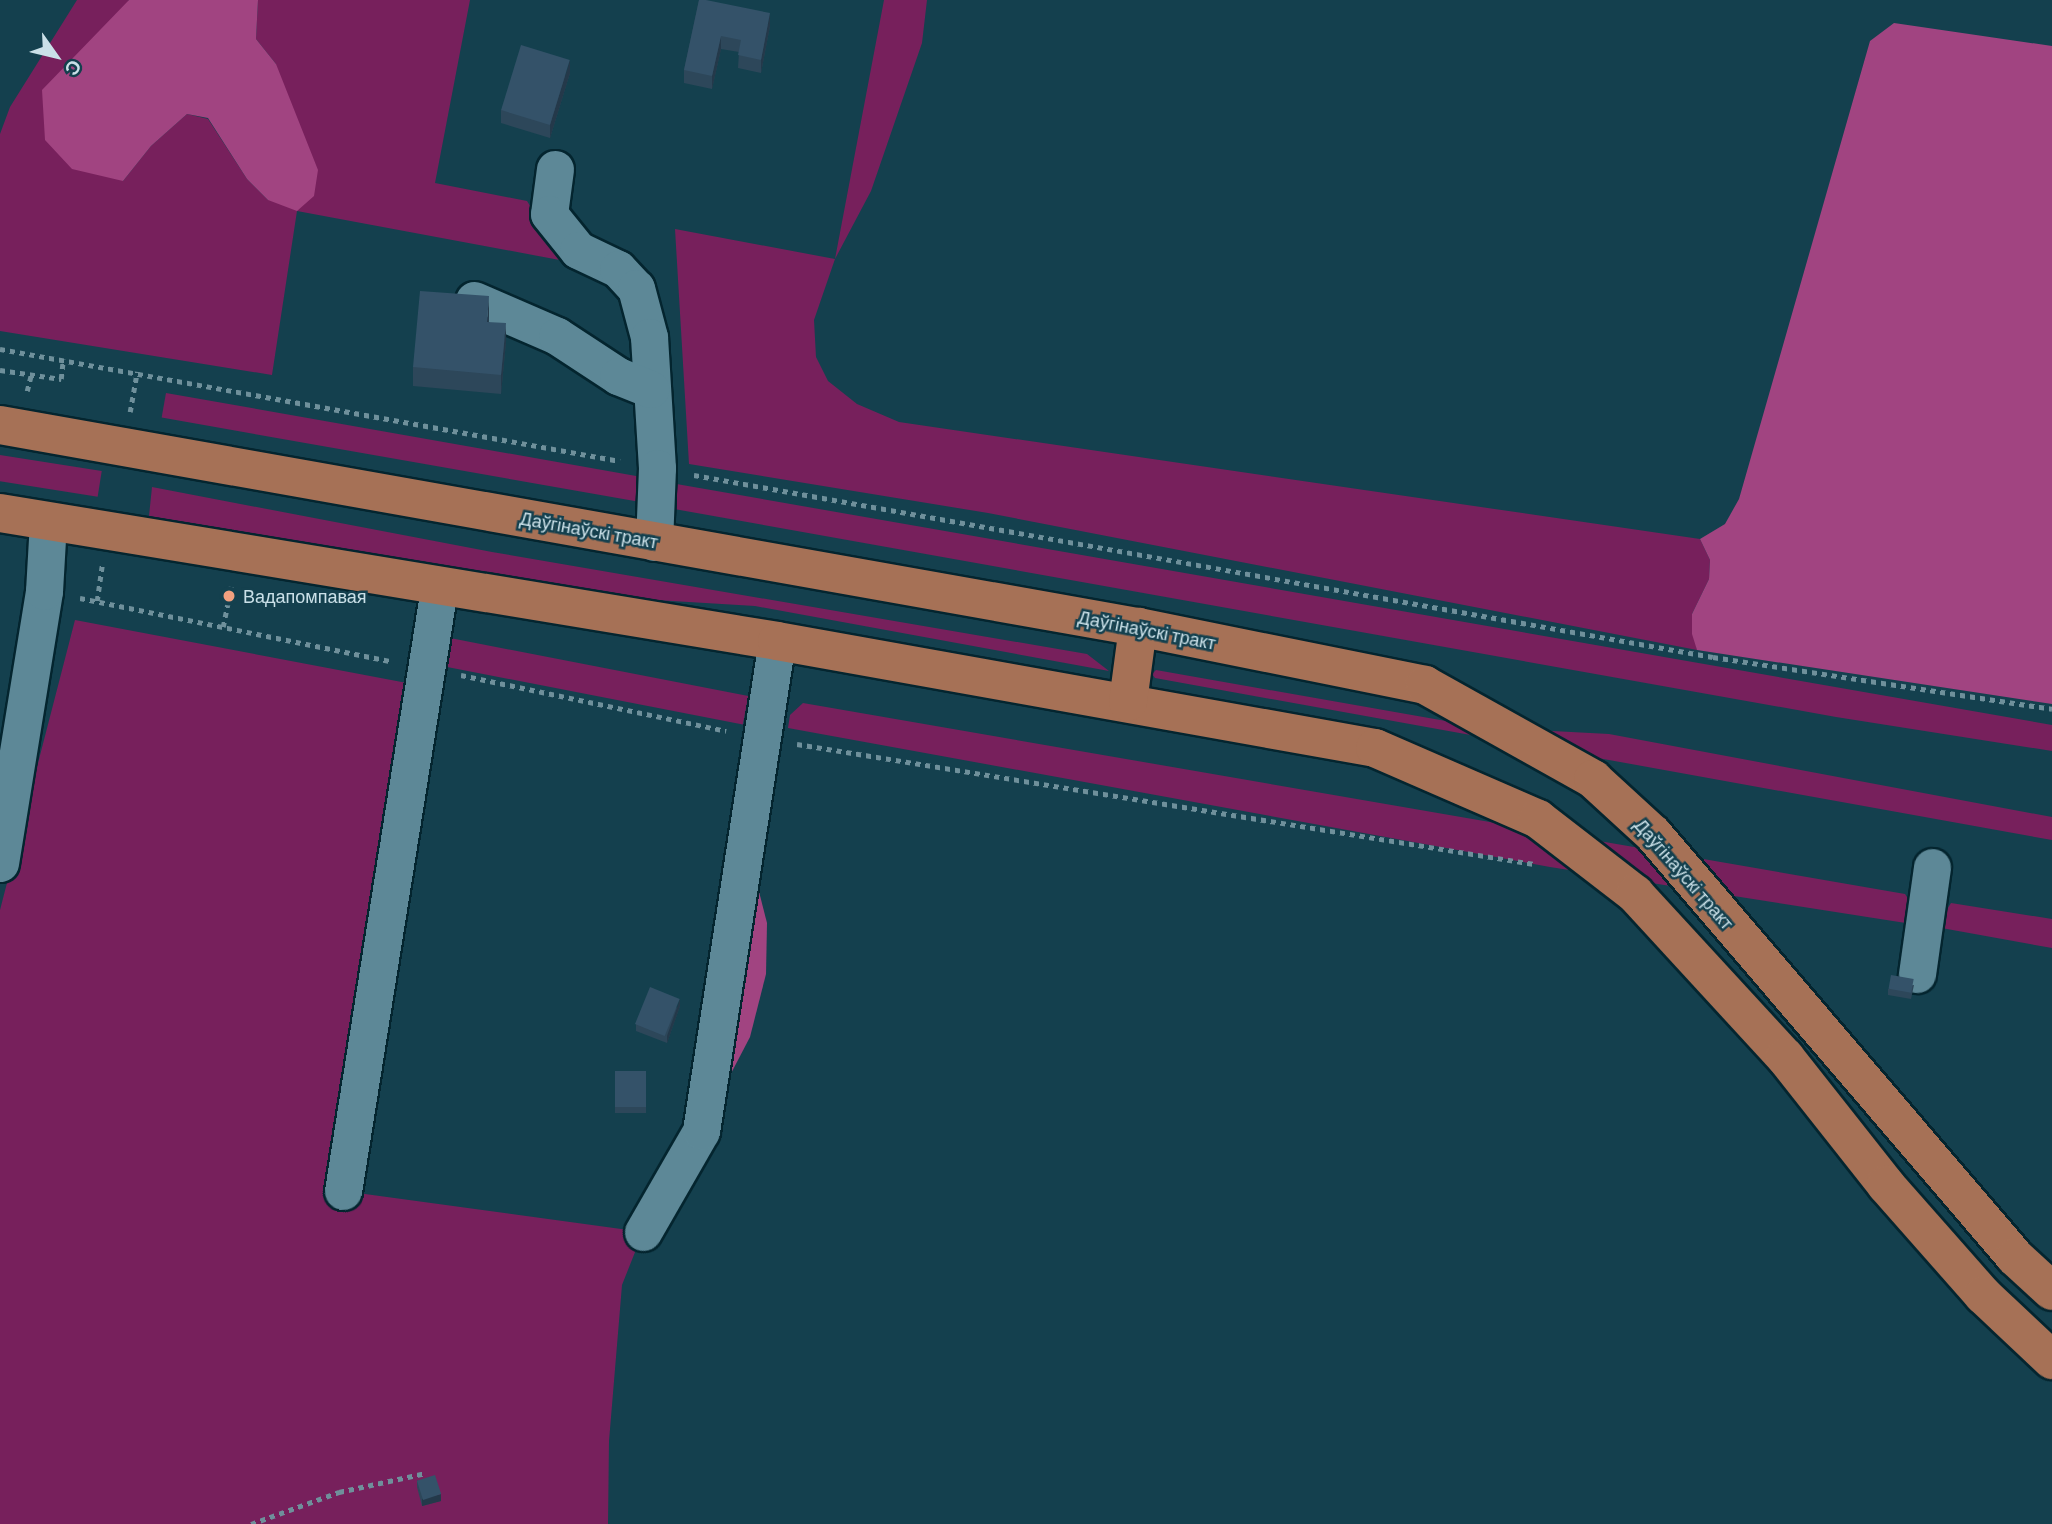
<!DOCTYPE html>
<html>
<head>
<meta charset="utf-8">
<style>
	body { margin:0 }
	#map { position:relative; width:2052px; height:1524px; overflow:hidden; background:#14404e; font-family:Barlow,sans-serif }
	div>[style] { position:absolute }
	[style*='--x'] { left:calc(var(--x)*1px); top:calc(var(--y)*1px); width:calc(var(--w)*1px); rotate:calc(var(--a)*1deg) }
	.green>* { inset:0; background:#77205c; transform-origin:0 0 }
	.forest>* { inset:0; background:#a14481 }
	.path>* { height:4.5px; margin-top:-2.25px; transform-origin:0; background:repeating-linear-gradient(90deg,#6f909b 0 5px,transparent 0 10px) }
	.roads { filter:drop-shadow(2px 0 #04252f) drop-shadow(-2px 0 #04252f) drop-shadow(0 2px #04252f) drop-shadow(0 -2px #04252f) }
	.minor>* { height:37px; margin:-18.5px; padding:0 18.5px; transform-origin:18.5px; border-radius:18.5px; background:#5d8897 }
	.major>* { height:38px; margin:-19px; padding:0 19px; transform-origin:19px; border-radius:19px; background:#a67156 }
	.wall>* { inset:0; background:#2d475a; transform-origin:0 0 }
	.shaded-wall>* { inset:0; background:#24394a }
	.building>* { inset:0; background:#345269; transform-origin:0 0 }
	.dots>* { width:19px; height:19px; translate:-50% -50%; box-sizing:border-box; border:4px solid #14404e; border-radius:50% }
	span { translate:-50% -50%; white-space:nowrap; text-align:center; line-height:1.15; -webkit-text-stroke:5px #14404e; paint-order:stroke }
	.street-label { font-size:18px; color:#cae0e8 }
	.poi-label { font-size:18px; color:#cae0e8 }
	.left { translate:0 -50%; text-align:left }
	.north { position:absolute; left:21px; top:21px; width:70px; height:70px; -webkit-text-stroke:5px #14404e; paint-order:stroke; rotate:124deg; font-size:19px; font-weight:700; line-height:28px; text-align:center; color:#cae0e8 }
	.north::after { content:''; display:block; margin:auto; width:24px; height:32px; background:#cae0e8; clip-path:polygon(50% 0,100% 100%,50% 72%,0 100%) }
</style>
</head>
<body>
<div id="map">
	<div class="green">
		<div style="clip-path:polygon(77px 0,129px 0,123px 10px,123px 181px,151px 146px,187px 114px,208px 119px,247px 179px,268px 200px,276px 64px,256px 39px,258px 0,470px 0,435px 183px,527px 201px,565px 261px,297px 211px,272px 375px,0 331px,0 134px,10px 107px)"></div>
		<div style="clip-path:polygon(884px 0,927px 0,922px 43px,871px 191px,835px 259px,814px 320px,816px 357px,828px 381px,857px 404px,899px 422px,1700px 539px,1710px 560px,1709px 579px,1692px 614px,1697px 650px,988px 513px,689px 464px,675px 229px,835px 259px)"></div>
		<div style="left:166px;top:393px;width:486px;height:25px;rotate:10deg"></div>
		<div style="left:0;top:455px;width:103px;height:26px;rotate:9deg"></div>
		<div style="clip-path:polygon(665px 482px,2052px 725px,2052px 751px,1836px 717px,663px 507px)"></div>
		<div style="clip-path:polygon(152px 487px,492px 552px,1087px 654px,1109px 671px,755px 606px,639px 599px,149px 516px)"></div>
		<div style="clip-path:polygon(75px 620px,407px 683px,343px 1191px,643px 1232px,622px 1285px,609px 1441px,608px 1524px,0 1524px,0 910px)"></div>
		<div style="left:445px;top:637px;width:309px;height:29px;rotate:11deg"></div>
		<div style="clip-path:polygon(1156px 670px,1480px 727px,1609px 734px,2052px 817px,2052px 840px,1155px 678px,1152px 674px)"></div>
		<div style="clip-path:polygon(803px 703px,1905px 894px,1915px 909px,1912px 924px,1550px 867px,788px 728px,790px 715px)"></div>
		<div style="clip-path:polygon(1951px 903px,2052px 919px,2052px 948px,1936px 927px)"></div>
	</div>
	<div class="forest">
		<div style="clip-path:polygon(129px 0,258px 0,256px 39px,276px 64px,318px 170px,314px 196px,297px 211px,268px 200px,247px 179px,208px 118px,187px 114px,151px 146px,123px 181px,72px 169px,45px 140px,42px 90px)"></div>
		<div style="clip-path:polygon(1894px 23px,2052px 46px,2052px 704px,1697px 650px,1692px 634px,1692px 614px,1709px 579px,1710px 560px,1700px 539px,1725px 524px,1739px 499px,1870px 41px)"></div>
		<div style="clip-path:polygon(746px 841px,767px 923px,766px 974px,750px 1037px,701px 1131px)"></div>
	</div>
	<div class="path">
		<div style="--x:0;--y:349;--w:630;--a:10.24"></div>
		<div style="--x:0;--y:370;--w:62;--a:8.4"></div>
		<div style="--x:61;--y:379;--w:20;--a:-84"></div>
		<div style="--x:27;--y:391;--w:16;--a:-76"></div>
		<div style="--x:130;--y:412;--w:41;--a:-80.1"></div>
		<div style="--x:694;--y:475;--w:1035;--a:10.13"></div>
		<div style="--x:1713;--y:657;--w:343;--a:8.7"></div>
		<div style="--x:80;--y:598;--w:316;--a:11.5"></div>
		<div style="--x:97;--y:601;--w:36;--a:-82"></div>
		<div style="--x:223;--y:627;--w:41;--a:-78.7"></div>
		<div style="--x:461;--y:675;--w:271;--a:11.9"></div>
		<div style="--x:797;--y:744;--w:747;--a:9.25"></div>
		<div style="--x:251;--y:1524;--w:94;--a:-20"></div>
		<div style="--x:339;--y:1492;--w:89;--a:-12.3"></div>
	</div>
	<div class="roads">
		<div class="minor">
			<div style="--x:555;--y:169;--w:45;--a:97.6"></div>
			<div style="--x:549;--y:214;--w:46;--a:51.1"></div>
			<div style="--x:578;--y:250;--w:44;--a:25.4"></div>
			<div style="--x:618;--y:269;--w:26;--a:47"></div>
			<div style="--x:636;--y:288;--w:51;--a:75.1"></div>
			<div style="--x:649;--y:337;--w:131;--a:86.5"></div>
			<div style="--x:657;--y:468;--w:74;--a:92.3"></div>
			<div style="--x:474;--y:300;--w:90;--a:23.4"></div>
			<div style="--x:557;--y:336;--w:73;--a:33.3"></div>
			<div style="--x:618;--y:376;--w:35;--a:22"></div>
			<div style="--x:0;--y:863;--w:276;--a:-80.8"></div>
			<div style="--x:44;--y:591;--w:70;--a:-86.7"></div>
			<div style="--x:1917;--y:974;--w:108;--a:-82"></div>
			<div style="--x:343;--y:1191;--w:611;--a:-80.95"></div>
			<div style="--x:643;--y:1232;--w:116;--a:-60.1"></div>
			<div style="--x:701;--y:1131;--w:496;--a:-81.2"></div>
		</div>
		<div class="major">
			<div style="--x:0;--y:425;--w:1156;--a:10.07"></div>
			<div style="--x:1138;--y:627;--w:293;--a:11.4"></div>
			<div style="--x:1425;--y:685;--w:193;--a:29.2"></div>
			<div style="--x:1593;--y:779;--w:81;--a:42.5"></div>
			<div style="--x:1653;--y:834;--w:557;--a:49.44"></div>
			<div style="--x:2015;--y:1257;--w:50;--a:42.6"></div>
			<div style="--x:0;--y:513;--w:787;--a:9.35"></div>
			<div style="--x:777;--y:641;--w:607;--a:10.14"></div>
			<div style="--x:1375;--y:748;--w:178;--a:23.5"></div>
			<div style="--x:1538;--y:819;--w:123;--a:37.7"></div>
			<div style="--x:1635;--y:894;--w:222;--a:47.4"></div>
			<div style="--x:1785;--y:1057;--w:163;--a:51.7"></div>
			<div style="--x:1886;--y:1185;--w:147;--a:48.6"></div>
			<div style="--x:1983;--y:1295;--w:95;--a:43.3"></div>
			<div style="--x:1128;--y:702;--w:76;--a:-82.4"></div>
		</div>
	</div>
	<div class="wall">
		<div style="clip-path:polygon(699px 0,770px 26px,761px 73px,738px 68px,739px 52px,721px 49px,712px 89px,684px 83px,684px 70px)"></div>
		<div style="clip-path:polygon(570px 73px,550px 138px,501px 123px,501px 110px)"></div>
		<div style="clip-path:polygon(489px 316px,489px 322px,506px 342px,501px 394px,413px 386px,413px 367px)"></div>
		<div style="clip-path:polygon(1914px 985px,1911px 999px,1888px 995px,1888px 989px)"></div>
		<div style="clip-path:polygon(680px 1006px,667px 1043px,636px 1031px,636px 1024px)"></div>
		<div style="left:615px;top:1071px;width:31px;height:42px"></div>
		<div style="clip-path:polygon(417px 1480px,441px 1501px,422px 1506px,417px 1487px)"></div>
	</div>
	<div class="shaded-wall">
		<div style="clip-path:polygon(770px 13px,770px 26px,761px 73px,761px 60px)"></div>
		<div style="clip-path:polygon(721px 36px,721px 49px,712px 89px,712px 76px)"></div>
		<div style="clip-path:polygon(570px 60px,570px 73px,550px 138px,550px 125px)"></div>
		<div style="clip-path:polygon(489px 296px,489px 316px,487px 341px,487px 322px)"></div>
		<div style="clip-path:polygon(506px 323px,506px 342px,501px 394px,501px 375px)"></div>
		<div style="clip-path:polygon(680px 999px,680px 1006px,667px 1043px,667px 1036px)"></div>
		<div style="clip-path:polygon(441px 1494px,441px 1501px,422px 1506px,422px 1499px)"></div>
	</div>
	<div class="building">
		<div style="clip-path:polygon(699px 0,706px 0,770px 13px,761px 60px,738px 55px,741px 40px,721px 36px,712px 76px,684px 70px)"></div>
		<div style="left:521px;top:45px;width:51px;height:68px;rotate:17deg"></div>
		<div style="clip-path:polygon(420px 291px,489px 296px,487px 322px,506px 323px,501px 375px,413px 367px)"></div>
		<div style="left:1891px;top:975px;width:23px;height:14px;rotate:10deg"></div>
		<div style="left:650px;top:987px;width:32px;height:40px;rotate:22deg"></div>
		<div style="left:615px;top:1071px;width:31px;height:36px"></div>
		<div style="left:435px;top:1475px;width:20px;height:19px;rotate:72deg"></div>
	</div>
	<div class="dots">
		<div style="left:229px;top:596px;background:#f2a07f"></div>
	</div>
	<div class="street-label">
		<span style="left:589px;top:530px;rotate:10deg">Даўгінаўскі тракт</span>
		<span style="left:1147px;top:630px;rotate:11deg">Даўгінаўскі тракт</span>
		<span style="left:1684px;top:874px;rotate:49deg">Даўгінаўскі тракт</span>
	</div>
	<div class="poi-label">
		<span class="left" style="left:243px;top:596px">Вадапомпавая</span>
	</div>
	<div class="north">С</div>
</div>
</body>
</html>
